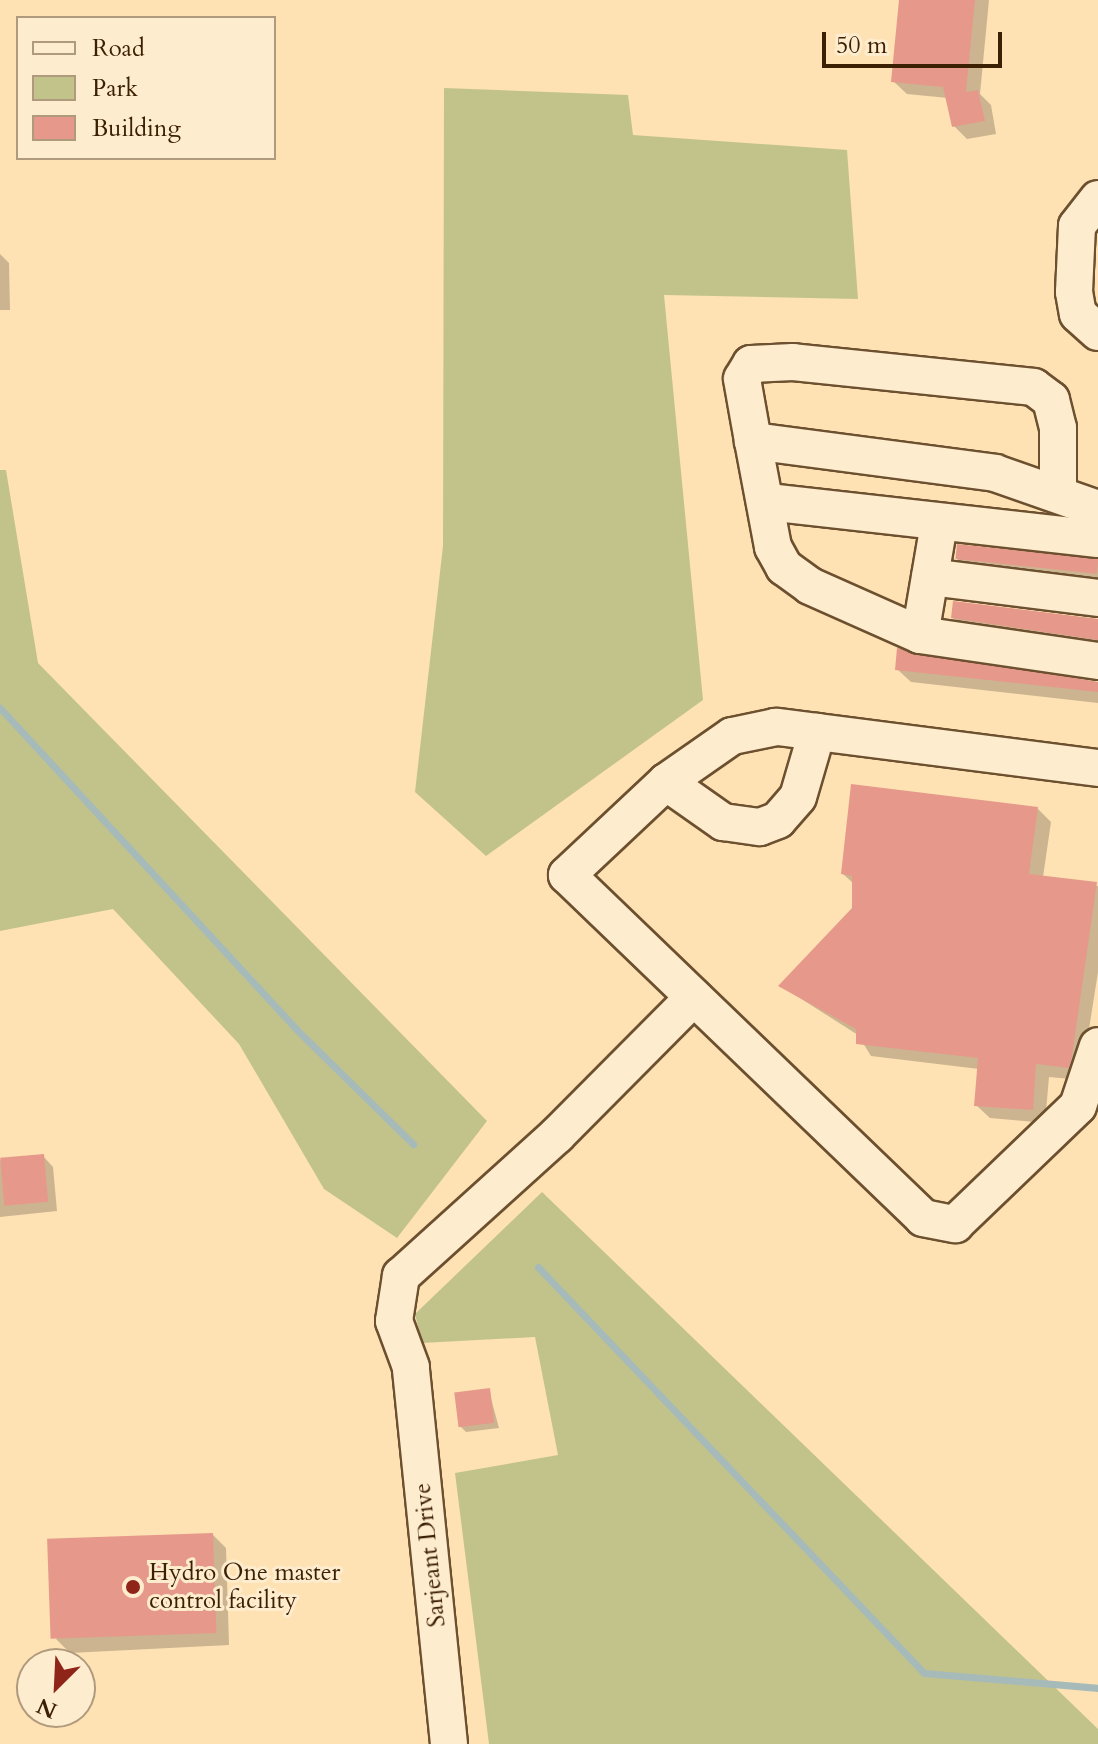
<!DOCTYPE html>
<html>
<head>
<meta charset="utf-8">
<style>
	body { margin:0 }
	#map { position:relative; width:1098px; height:1744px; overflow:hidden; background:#fee2b3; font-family:Cardo,serif }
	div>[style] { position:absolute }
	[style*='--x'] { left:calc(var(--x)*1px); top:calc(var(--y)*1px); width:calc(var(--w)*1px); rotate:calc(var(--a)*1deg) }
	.green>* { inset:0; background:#c2c38b }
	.shadow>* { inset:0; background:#0003 }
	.stream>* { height:7px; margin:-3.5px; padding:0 3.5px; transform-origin:3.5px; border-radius:3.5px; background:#a6bab9 }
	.building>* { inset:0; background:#e6998a; transform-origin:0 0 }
	.roads { filter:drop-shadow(2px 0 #6c502f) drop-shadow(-2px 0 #6c502f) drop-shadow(0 2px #6c502f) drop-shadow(0 -2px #6c502f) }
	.minor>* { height:36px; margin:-18px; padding:0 18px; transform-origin:18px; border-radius:18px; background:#feecce }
	.dots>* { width:22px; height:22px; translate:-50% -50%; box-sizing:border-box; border:4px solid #feecce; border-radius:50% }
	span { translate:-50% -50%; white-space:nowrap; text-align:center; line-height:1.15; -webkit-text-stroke:6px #feecce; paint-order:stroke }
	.street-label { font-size:24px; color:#3c2003 }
	.poi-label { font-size:24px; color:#3c2003 }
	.left { translate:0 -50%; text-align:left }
	.legend { position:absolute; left:16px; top:16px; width:260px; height:144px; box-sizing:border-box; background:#feecce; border:2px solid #b09a7d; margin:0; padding:10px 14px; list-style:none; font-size:24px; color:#3c2003 }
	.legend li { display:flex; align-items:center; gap:16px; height:40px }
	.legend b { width:40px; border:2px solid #b09a7d }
	.north { position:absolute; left:16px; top:1648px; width:80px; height:80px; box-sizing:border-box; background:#feecce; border:2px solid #b09a7d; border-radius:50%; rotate:204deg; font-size:22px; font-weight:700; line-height:32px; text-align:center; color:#3c2003 }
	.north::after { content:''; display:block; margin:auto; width:28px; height:36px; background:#8f2418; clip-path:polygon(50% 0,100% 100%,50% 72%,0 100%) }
	.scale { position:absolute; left:822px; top:32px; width:180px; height:36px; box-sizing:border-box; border:4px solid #3c2003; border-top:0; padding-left:10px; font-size:24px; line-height:28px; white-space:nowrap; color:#3c2003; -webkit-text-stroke:6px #feecce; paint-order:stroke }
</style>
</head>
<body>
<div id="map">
	<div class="green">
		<div style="clip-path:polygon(444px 88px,628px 95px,633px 135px,847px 150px,858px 299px,664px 295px,703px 700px,486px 856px,415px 792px,443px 546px)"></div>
		<div style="clip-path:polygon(0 470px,6px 470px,38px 663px,487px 1121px,397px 1238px,324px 1189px,239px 1044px,113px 909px,0 931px)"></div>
		<div style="clip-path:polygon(542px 1192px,1098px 1729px,1098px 1744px,489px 1744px,455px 1473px,558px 1455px,535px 1337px,422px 1343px,415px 1314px)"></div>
	</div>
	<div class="shadow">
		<div style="clip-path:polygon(901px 0,989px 0,980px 94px,991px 105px,996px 134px,967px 139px,954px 126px,948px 98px,907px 94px,893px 81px)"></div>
		<div style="clip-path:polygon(0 254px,9px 263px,10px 310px,0 310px)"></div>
		<div style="clip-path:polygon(958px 546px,1098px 557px,1098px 590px,970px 572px,956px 558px)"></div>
		<div style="clip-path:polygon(955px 603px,1098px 619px,1098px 650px,967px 631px,953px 618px)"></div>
		<div style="clip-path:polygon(899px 650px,1098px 682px,1098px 703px,911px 682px,897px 669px)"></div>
		<div style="clip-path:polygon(1037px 808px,1051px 822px,1043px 877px,1098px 886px,1098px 972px,1081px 1080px,1049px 1077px,1045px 1123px,990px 1118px,976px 1105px,979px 1069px,871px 1056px,858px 1035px,781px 986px,854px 909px,854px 884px,843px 874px)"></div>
		<div style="clip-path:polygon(43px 1156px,53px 1167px,57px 1211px,0 1217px,0 1160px)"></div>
		<div style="clip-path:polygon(489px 1391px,499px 1428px,466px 1432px,460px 1426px)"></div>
		<div style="clip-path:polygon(213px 1535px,226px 1548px,229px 1645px,70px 1653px,56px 1639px)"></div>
	</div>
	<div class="stream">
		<div style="--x:0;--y:708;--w:438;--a:47.3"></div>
		<div style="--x:297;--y:1030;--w:163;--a:44.5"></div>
		<div style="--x:538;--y:1267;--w:560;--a:46.45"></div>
		<div style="--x:924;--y:1673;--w:175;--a:4.9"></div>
	</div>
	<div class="building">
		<div style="clip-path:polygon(899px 0,975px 0,966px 92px,978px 90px,985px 121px,952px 127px,943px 87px,891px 82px)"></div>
		<div style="left:957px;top:544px;width:142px;height:15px;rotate:6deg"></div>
		<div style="clip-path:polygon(953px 601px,1098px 619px,1098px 640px,951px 618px)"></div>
		<div style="clip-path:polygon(897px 648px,1098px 682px,1098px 692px,895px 670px)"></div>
		<div style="clip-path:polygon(851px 784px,1038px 807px,1029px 874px,1097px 882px,1072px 1056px,1069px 1068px,1036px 1064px,1033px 1110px,974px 1106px,978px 1058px,856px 1044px,856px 1029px,778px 986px,852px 908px,852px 876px,841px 874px)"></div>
		<div style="left:44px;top:1154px;width:48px;height:44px;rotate:85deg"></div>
		<div style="left:490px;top:1388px;width:35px;height:36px;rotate:83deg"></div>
		<div style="left:213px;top:1533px;width:100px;height:166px;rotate:88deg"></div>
	</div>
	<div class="roads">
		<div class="minor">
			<div style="--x:1098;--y:199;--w:34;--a:128"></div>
			<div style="--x:1077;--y:226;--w:66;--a:92.6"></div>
			<div style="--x:1074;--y:292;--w:22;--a:80"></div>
			<div style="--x:1078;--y:314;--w:27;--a:42"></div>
			<div style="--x:753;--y:441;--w:108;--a:79.3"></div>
			<div style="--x:773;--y:547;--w:23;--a:61"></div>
			<div style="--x:784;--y:567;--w:32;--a:36"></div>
			<div style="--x:810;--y:586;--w:120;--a:24"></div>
			<div style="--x:920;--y:635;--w:180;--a:8.3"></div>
			<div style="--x:1058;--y:492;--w:64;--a:-90"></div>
			<div style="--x:1058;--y:428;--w:29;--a:-104"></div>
			<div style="--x:1051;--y:400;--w:21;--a:-143"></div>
			<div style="--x:1034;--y:387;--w:242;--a:-174.1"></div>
			<div style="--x:793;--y:362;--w:42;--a:177.3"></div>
			<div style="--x:751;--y:364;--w:17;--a:121"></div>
			<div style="--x:742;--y:379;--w:63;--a:79.9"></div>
			<div style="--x:753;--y:441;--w:244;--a:7.5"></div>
			<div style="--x:995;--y:473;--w:109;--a:19.3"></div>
			<div style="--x:768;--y:502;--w:332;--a:6.4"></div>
			<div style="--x:930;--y:577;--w:169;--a:7.1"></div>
			<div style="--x:920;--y:635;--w:113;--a:-80.3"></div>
			<div style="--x:1098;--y:768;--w:325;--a:-172.7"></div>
			<div style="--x:776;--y:727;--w:45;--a:168.4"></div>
			<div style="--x:732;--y:736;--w:80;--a:145.1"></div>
			<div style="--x:666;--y:782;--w:136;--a:136.8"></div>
			<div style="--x:567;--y:875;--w:494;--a:43.9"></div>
			<div style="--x:923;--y:1218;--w:33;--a:11"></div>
			<div style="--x:955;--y:1224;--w:170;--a:-43.8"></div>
			<div style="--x:1078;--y:1106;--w:63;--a:-71.6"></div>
			<div style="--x:666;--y:782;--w:70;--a:35.1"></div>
			<div style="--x:723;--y:822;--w:37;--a:8"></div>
			<div style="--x:760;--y:827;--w:19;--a:-21"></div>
			<div style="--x:778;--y:820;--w:30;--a:-49"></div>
			<div style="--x:798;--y:797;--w:68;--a:-73.7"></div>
			<div style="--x:449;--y:1744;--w:379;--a:-95.8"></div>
			<div style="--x:411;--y:1367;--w:49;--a:-110.3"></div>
			<div style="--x:394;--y:1321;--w:46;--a:-81.2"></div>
			<div style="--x:401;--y:1276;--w:210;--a:-42.1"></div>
			<div style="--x:557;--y:1135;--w:194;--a:-45.2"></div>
		</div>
	</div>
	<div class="dots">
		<div style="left:133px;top:1587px;background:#8f2418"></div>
	</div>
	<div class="street-label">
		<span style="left:430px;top:1555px;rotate:-96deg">Sarjeant Drive</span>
	</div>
	<div class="poi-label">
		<span class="left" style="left:149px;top:1587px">Hydro One master<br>control facility</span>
	</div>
	<ul class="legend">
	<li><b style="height:10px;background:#feecce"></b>Road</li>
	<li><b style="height:22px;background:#c2c38b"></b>Park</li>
	<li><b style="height:22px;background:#e6998a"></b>Building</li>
	</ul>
	<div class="north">N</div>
	<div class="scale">50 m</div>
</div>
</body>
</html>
